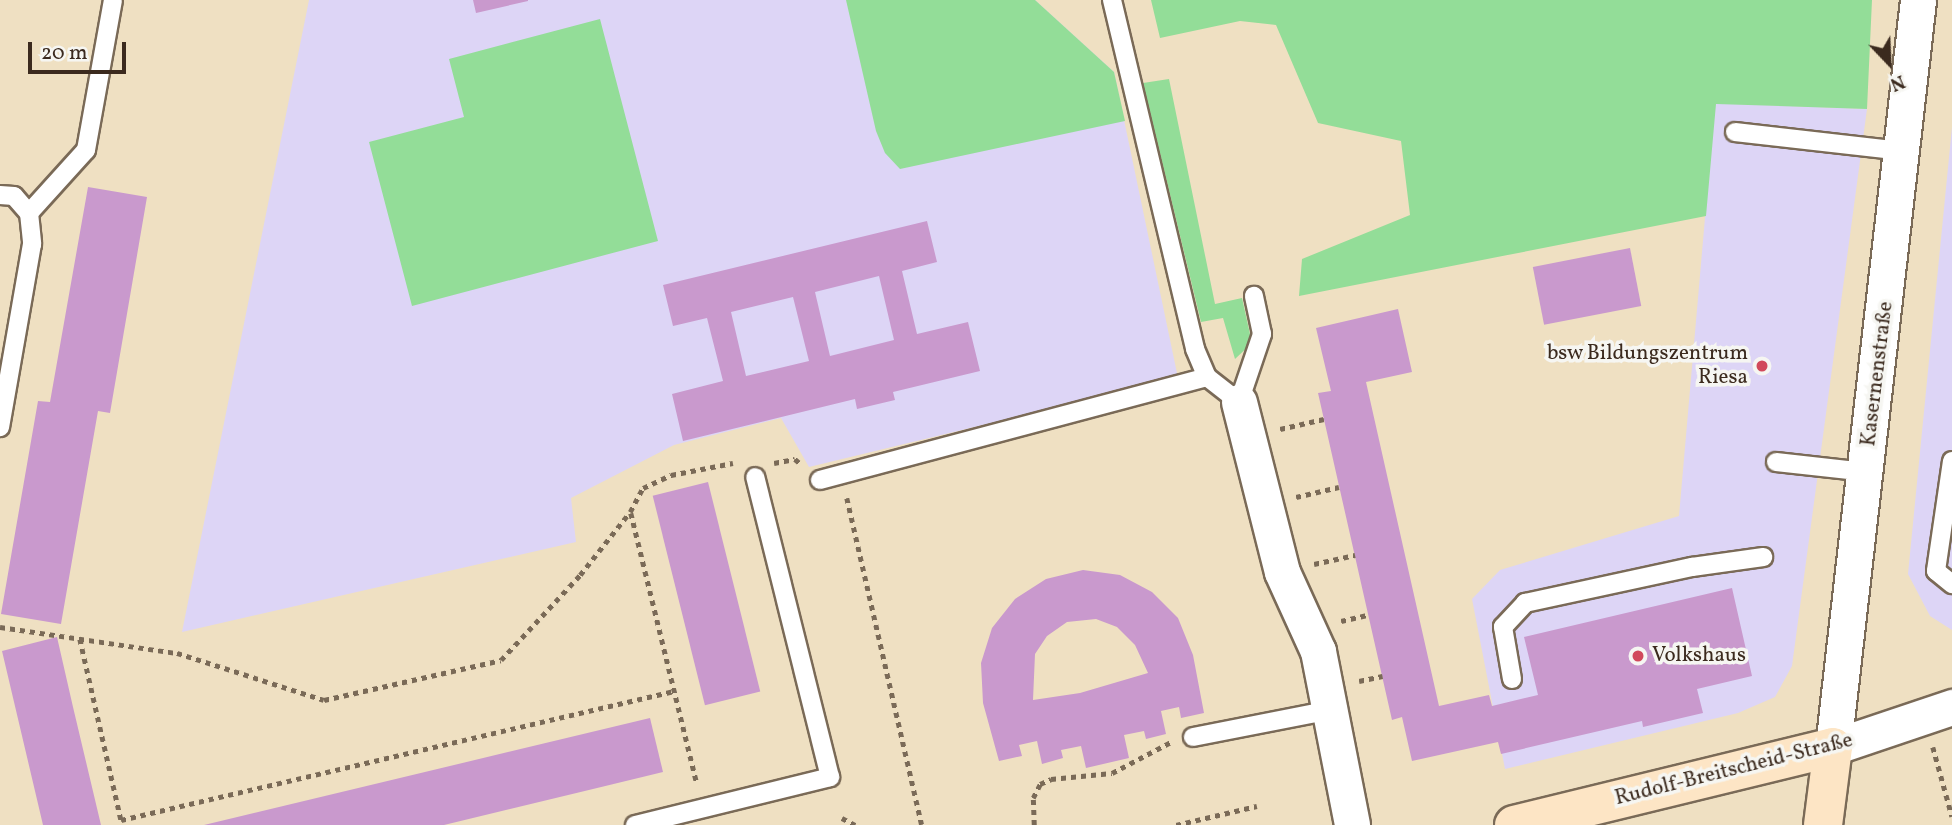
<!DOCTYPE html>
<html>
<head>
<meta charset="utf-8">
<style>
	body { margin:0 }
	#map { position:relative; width:1952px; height:825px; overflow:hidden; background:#efe0c2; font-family:Vollkorn,serif }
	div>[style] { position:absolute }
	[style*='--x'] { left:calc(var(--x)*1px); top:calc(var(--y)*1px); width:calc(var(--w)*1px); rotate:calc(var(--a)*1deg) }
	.built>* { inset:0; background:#ddd5f6 }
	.green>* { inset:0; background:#93dd98 }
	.building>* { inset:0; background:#c999cd; transform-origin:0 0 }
	.path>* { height:4.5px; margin-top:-2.25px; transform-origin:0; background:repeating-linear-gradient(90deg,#7a6a57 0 5px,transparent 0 10px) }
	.roads { filter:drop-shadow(2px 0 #7a6a57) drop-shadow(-2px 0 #7a6a57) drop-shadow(0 2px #7a6a57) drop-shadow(0 -2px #7a6a57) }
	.lane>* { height:18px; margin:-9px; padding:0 9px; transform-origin:9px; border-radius:9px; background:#fff }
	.street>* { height:35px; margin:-17.5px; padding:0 17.5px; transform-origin:17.5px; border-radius:17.5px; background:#fff }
	.secondary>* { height:38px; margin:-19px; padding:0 19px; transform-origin:19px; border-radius:19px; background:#fde5c5 }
	.dots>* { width:19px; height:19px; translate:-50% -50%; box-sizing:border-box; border:4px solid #f6f6f2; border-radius:50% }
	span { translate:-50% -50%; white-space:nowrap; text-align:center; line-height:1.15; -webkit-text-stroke:7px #f6f6f2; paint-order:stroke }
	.poi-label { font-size:21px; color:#3b2a1e }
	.right { translate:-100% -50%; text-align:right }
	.left { translate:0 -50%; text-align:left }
	.street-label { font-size:21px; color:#3b2a1e }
	.north { position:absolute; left:1854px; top:28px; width:70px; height:70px; -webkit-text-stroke:5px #f6f6f2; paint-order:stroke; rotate:157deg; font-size:19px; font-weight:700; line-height:28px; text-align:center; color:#3b2a1e }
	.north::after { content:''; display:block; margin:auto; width:24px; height:32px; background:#3b2a1e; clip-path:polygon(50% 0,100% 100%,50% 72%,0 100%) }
	.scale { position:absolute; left:28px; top:42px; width:98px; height:32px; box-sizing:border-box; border:4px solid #3b2a1e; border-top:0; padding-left:9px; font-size:21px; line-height:24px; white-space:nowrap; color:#3b2a1e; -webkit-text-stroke:5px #f6f6f2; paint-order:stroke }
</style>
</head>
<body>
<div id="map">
	<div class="built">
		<div style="clip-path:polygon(309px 0,1035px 0,1114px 72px,1178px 378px,809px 467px,781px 418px,674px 445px,571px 498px,576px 542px,182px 632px)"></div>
		<div style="clip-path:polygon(1715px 103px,1867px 109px,1792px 666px,1775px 697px,1738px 713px,1505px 769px,1472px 599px,1500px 570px,1679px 516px)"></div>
		<div style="clip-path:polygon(1952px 127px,1952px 630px,1930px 616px,1908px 574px)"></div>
	</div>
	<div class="green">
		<div style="clip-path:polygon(846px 0,1035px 0,1114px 72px,1125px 121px,900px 169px,885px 153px,876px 131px)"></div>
		<div style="clip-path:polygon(1151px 0,1872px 0,1867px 109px,1716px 104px,1706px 216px,1299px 296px,1302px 259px,1410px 215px,1401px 141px,1318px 123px,1276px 25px,1240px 21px,1160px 38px)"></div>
		<div style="clip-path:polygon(600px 19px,658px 241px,412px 306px,369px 142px,464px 117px,449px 59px)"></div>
		<div style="clip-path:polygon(1169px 79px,1215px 304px,1242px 298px,1252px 343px,1235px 359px,1223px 318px,1201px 322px,1143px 83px)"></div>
	</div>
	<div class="building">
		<div style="clip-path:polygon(473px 0,528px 0,528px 1px,476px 13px)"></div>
		<div style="clip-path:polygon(88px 187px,147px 197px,110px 413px,98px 411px,61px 624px,1px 614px,38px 401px,50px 402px)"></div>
		<div style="clip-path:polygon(evenodd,927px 221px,937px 262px,902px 271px,917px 334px,968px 322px,980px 371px,893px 392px,895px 400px,857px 409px,855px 399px,683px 441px,672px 394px,723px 381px,707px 318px,673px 326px,663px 285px,927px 221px,879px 276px,894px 340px,830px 356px,815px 292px,879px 276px,927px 221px,793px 297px,809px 361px,746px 376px,731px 312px,793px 297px)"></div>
		<div style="left:1630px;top:248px;width:59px;height:99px;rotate:79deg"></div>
		<div style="clip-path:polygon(1398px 309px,1412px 372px,1366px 382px,1439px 706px,1489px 695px,1492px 706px,1538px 695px,1524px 637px,1732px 588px,1752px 676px,1697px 689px,1703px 713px,1643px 727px,1642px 721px,1501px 754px,1498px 742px,1412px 761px,1402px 717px,1392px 720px,1318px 393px,1331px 391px,1316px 328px)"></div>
		<div style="left:708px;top:482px;width:216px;height:57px;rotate:76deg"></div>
		<div style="clip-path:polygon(evenodd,1083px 570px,1120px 575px,1152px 592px,1178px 618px,1193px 655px,1204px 713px,1181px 718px,1179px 707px,1161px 711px,1166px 734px,1146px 739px,1144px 731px,1124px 735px,1129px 758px,1086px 768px,1081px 746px,1061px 750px,1063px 758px,1042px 764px,1037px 741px,1019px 745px,1022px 756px,999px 761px,983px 703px,981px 663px,992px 628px,1015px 599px,1046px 579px,1083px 570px,1096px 619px,1117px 627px,1135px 645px,1148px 673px,1080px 693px,1033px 700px,1035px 654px,1047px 636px,1067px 622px,1096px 619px)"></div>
		<div style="clip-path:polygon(57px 637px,73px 707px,101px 825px,43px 825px,2px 651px)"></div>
		<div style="clip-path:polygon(650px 718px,663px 772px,593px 789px,444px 825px,204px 825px)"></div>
	</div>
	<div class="path">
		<div style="--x:1280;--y:429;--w:45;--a:-12.8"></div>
		<div style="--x:774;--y:463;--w:21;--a:-11"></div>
		<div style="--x:795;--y:459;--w:9;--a:41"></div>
		<div style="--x:1296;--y:497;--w:44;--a:-13.1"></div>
		<div style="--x:847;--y:498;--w:335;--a:77.1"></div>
		<div style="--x:631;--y:513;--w:278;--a:76.3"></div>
		<div style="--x:1314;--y:564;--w:42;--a:-12.4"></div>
		<div style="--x:1341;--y:621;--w:28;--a:-13"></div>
		<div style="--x:0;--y:627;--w:179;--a:8.4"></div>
		<div style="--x:177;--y:653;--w:154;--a:17.7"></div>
		<div style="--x:324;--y:700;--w:181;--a:-12.7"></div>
		<div style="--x:501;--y:660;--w:116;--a:-47.1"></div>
		<div style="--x:580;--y:575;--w:80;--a:-51.6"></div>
		<div style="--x:630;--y:512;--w:27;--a:-62"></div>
		<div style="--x:643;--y:488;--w:31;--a:-25"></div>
		<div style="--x:671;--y:475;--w:63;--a:-11"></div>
		<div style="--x:80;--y:639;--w:186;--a:77.2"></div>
		<div style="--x:121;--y:820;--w:568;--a:-13.13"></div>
		<div style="--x:1359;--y:681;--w:24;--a:-12"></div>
		<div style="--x:1933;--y:747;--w:72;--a:74.6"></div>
		<div style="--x:842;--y:818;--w:15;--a:28"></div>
		<div style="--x:1034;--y:825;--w:27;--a:-92"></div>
		<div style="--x:1033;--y:798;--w:16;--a:-63"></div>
		<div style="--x:1040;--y:784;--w:12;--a:-24"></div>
		<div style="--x:1051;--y:779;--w:61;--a:-5.6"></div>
		<div style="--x:1112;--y:773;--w:67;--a:-27.7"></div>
		<div style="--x:1176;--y:825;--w:83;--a:-13.2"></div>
	</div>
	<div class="roads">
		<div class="lane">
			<div style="--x:1112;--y:0;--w:359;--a:76.6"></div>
			<div style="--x:1195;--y:349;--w:30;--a:67"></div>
			<div style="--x:1207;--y:377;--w:41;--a:38"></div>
			<div style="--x:1239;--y:402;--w:72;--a:-71.3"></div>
			<div style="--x:1262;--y:334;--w:39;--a:-102"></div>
			<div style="--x:1735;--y:132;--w:169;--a:6.5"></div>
			<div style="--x:0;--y:195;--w:14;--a:4"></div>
			<div style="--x:14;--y:196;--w:23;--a:49"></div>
			<div style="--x:29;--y:213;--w:31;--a:84"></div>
			<div style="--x:32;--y:244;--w:186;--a:99.9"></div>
			<div style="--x:29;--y:213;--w:85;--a:-47.9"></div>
			<div style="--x:86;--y:150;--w:152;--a:-79.8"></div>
			<div style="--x:1952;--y:461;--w:111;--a:98.3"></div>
			<div style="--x:1936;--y:571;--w:21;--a:39"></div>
			<div style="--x:1776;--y:462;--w:92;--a:6.3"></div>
			<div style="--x:820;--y:480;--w:400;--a:-14.9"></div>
			<div style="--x:1512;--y:679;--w:53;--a:-99.8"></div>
			<div style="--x:1503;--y:627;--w:33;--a:-47"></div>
			<div style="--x:1525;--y:603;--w:171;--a:-12.2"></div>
			<div style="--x:1692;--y:567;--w:72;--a:-8"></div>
			<div style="--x:1193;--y:737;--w:140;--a:-11.1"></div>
			<div style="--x:635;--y:825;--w:201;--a:-13.8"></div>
			<div style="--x:830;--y:777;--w:309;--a:-104"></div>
		</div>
		<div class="street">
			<div style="--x:1918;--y:0;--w:752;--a:96.49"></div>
			<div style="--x:1833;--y:747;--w:126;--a:-18.6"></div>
			<div style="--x:1239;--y:402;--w:175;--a:75.8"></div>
			<div style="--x:1282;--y:572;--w:87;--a:65.5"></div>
			<div style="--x:1318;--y:651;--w:177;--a:78.9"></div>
		</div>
		<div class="secondary">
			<div style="--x:1514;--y:825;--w:328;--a:-13.7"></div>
			<div style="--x:1833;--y:747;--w:79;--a:97.3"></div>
		</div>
	</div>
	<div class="dots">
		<div style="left:1762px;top:366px;background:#d1495b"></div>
		<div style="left:1638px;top:656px;background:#d1495b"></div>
	</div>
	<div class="poi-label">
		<span class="right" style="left:1748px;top:366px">bsw Bildungszentrum<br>Riesa</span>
		<span class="left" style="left:1652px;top:656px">Volkshaus</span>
	</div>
	<div class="street-label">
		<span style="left:1878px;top:374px;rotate:-83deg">Kasernenstraße</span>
		<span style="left:1734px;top:770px;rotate:-14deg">Rudolf-Breitscheid-Straße</span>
	</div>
	<div class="north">N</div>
	<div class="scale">20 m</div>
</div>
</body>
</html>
